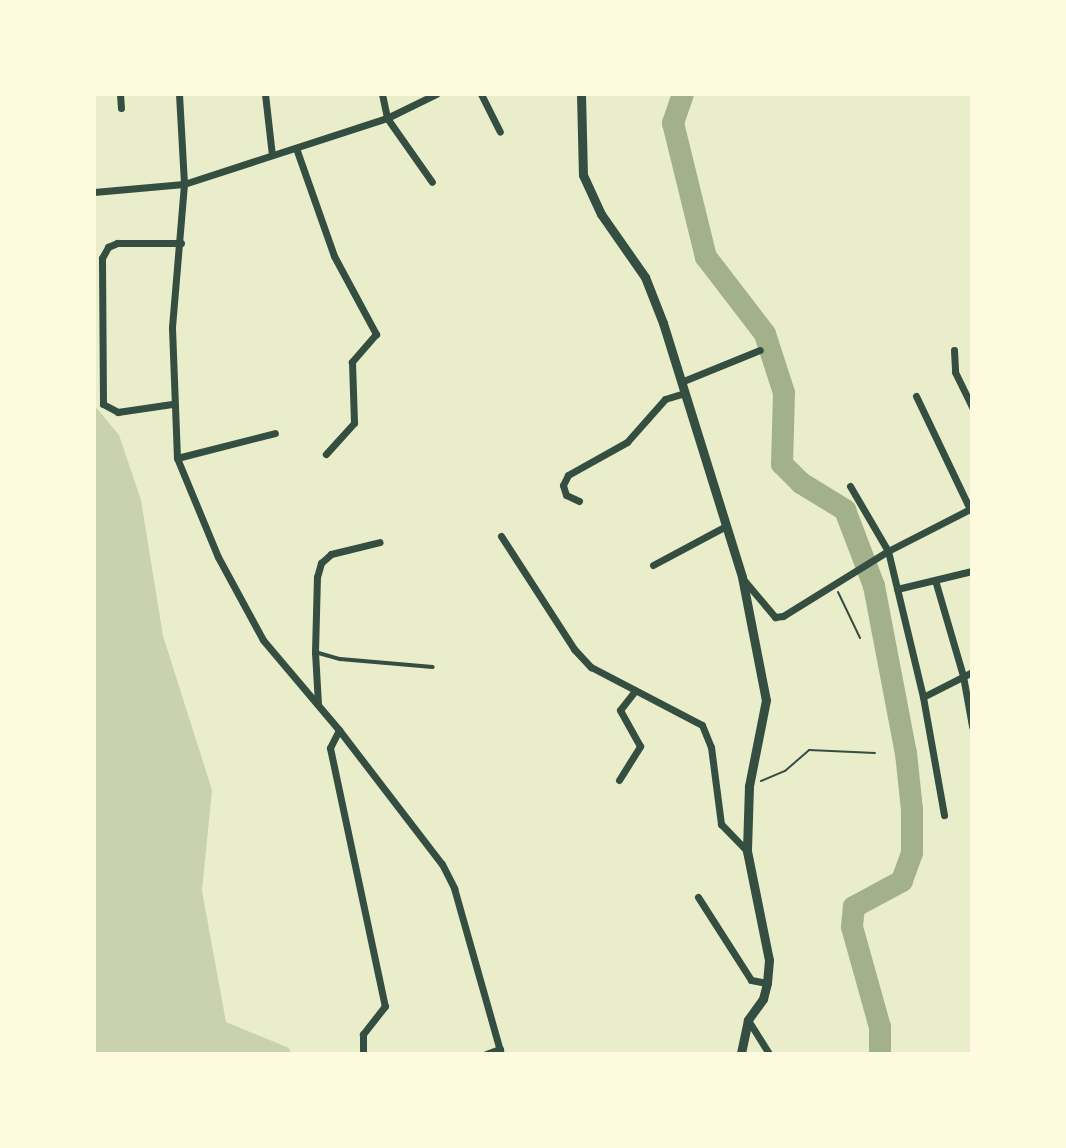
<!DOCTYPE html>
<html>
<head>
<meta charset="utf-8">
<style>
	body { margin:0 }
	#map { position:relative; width:1066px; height:1148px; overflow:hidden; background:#e9edc9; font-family:Figtree,sans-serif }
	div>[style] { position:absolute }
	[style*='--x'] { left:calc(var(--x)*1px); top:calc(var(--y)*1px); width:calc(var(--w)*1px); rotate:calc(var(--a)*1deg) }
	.green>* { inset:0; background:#cad2ad }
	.river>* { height:22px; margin:-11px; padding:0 11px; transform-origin:11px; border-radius:11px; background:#a3b18a }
	.path>* { height:2px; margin:-1px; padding:0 1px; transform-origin:1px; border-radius:1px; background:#344e41 }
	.service>* { height:4px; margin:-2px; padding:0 2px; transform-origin:2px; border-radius:2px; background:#344e41 }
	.minor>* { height:7px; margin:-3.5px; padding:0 3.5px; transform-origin:3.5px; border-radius:3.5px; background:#344e41 }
	.tertiary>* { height:9px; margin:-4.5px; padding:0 4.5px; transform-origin:4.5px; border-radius:4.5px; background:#344e41 }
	span { translate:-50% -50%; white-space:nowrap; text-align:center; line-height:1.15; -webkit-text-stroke:6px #fefae0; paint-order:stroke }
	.frame { position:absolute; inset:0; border:96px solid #fefae0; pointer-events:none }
</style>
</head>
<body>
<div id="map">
	<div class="green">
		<div style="clip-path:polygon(94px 405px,119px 435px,141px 500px,163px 636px,212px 790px,202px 891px,226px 1022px,289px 1048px,291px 1054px,94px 1054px)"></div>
	</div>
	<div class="river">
		<div style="--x:683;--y:94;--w:31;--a:109"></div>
		<div style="--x:673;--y:123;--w:138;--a:76.2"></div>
		<div style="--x:706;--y:257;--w:97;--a:52.5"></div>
		<div style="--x:765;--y:334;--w:62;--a:72.1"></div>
		<div style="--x:784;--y:393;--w:71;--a:91.6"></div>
		<div style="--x:782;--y:464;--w:27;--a:45"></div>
		<div style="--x:801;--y:483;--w:52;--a:31.5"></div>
		<div style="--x:845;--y:510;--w:81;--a:69.1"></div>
		<div style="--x:874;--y:586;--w:170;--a:79.2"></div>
		<div style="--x:906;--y:753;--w:57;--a:84"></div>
		<div style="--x:912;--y:810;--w:43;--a:90"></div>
		<div style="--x:912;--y:853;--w:30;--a:110"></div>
		<div style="--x:902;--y:881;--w:55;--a:151.6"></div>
		<div style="--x:854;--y:907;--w:20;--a:96"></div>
		<div style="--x:852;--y:927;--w:104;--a:74.4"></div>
		<div style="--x:880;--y:1027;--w:27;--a:90"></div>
	</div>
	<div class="path">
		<div style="--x:838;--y:592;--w:51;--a:64.4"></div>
		<div style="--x:761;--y:781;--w:26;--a:-23"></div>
		<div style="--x:785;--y:771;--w:32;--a:-41"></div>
		<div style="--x:809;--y:750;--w:66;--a:2.6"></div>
	</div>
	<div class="service">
		<div style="--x:315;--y:652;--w:26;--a:16"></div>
		<div style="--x:340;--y:659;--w:93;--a:4.9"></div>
	</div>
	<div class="minor">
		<div style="--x:120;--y:94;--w:14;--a:86"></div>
		<div style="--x:179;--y:94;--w:90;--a:86.8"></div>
		<div style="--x:184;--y:184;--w:144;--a:94.8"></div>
		<div style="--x:172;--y:328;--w:130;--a:87.8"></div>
		<div style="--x:177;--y:458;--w:107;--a:67.5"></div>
		<div style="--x:218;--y:557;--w:94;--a:61.5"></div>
		<div style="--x:263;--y:640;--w:118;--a:49.8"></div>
		<div style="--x:339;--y:730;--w:169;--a:52.5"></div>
		<div style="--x:442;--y:864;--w:27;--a:63"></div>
		<div style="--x:454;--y:888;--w:173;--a:74.2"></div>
		<div style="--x:265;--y:94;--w:61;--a:83.5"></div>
		<div style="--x:382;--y:94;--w:25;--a:78"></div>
		<div style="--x:387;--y:118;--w:78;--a:54.9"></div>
		<div style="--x:481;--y:94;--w:42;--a:63.4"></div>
		<div style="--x:296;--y:148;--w:114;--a:70.6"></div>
		<div style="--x:334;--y:256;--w:89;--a:61.7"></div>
		<div style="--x:376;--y:334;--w:37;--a:131"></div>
		<div style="--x:352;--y:362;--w:61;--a:88.1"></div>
		<div style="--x:354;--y:423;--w:42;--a:132.1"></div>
		<div style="--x:94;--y:192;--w:90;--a:-5.1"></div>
		<div style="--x:184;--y:184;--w:213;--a:-18"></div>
		<div style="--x:387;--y:118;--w:55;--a:-26.1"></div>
		<div style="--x:954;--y:350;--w:22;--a:87"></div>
		<div style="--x:955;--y:372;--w:39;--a:64"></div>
		<div style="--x:681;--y:382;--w:85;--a:-22.1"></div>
		<div style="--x:916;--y:396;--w:125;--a:64.5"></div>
		<div style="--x:172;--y:404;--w:55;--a:171.6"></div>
		<div style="--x:118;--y:412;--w:17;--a:-152"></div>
		<div style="--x:103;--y:404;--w:146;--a:-90.4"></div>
		<div style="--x:102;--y:258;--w:13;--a:-61"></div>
		<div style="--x:108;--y:247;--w:10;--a:-24"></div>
		<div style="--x:117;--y:243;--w:64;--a:0"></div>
		<div style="--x:177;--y:458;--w:101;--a:-14.3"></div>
		<div style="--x:850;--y:486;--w:75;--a:59.7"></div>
		<div style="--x:888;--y:551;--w:150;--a:76.5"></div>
		<div style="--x:923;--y:697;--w:120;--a:79.9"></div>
		<div style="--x:579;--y:501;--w:14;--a:-155"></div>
		<div style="--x:566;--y:495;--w:10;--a:-107"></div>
		<div style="--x:563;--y:485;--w:11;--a:-63"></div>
		<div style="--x:568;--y:475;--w:68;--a:-29.2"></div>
		<div style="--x:627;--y:442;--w:57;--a:-48.5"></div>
		<div style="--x:665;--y:399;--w:21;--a:-17"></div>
		<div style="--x:501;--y:536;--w:135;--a:57.1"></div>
		<div style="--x:574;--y:649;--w:25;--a:47"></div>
		<div style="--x:591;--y:667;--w:125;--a:27.6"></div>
		<div style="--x:702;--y:725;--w:24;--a:68"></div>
		<div style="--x:711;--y:747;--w:78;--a:82.6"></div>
		<div style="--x:721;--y:824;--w:37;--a:46"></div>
		<div style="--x:653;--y:565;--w:83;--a:-28.1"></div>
		<div style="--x:743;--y:579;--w:50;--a:49.9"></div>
		<div style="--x:775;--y:617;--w:8;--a:-7"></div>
		<div style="--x:783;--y:616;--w:123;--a:-31.8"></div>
		<div style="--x:888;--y:551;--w:94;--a:-27.1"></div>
		<div style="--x:935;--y:580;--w:100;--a:73.7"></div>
		<div style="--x:963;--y:676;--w:51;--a:79.8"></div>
		<div style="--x:897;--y:589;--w:77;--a:-13.5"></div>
		<div style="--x:923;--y:697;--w:55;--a:-27"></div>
		<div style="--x:318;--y:704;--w:52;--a:-93.3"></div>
		<div style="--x:315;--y:652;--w:75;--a:-88.5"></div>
		<div style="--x:317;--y:577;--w:15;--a:-74"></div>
		<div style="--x:321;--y:563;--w:13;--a:-42"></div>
		<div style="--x:331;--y:554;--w:50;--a:-13.8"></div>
		<div style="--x:339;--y:730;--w:20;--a:117"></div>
		<div style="--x:330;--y:748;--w:264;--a:78"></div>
		<div style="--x:385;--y:1006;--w:36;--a:128"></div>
		<div style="--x:363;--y:1034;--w:20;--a:90"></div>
		<div style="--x:619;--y:780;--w:40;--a:-58"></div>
		<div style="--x:640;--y:746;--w:41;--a:-119.1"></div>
		<div style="--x:620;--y:710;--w:24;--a:-52"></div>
		<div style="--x:698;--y:897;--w:98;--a:57.4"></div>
		<div style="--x:751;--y:980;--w:16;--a:11"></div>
		<div style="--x:748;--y:1020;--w:40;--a:58"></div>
		<div style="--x:486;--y:1054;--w:15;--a:-20"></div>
	</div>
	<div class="tertiary">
		<div style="--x:581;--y:94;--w:81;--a:88.6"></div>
		<div style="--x:583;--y:175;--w:43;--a:65.2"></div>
		<div style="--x:601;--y:214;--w:77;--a:55.1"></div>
		<div style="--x:645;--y:277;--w:49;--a:68.6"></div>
		<div style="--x:663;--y:323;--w:266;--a:72.7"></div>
		<div style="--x:742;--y:577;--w:125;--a:79"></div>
		<div style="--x:766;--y:700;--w:88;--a:101.2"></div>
		<div style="--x:749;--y:786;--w:65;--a:91.8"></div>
		<div style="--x:747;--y:851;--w:111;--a:78.6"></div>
		<div style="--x:769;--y:960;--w:23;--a:95"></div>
		<div style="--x:767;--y:983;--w:16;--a:104"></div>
		<div style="--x:763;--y:999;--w:26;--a:126"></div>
		<div style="--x:748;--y:1020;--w:35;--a:102"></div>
	</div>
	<div class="frame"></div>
</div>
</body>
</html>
